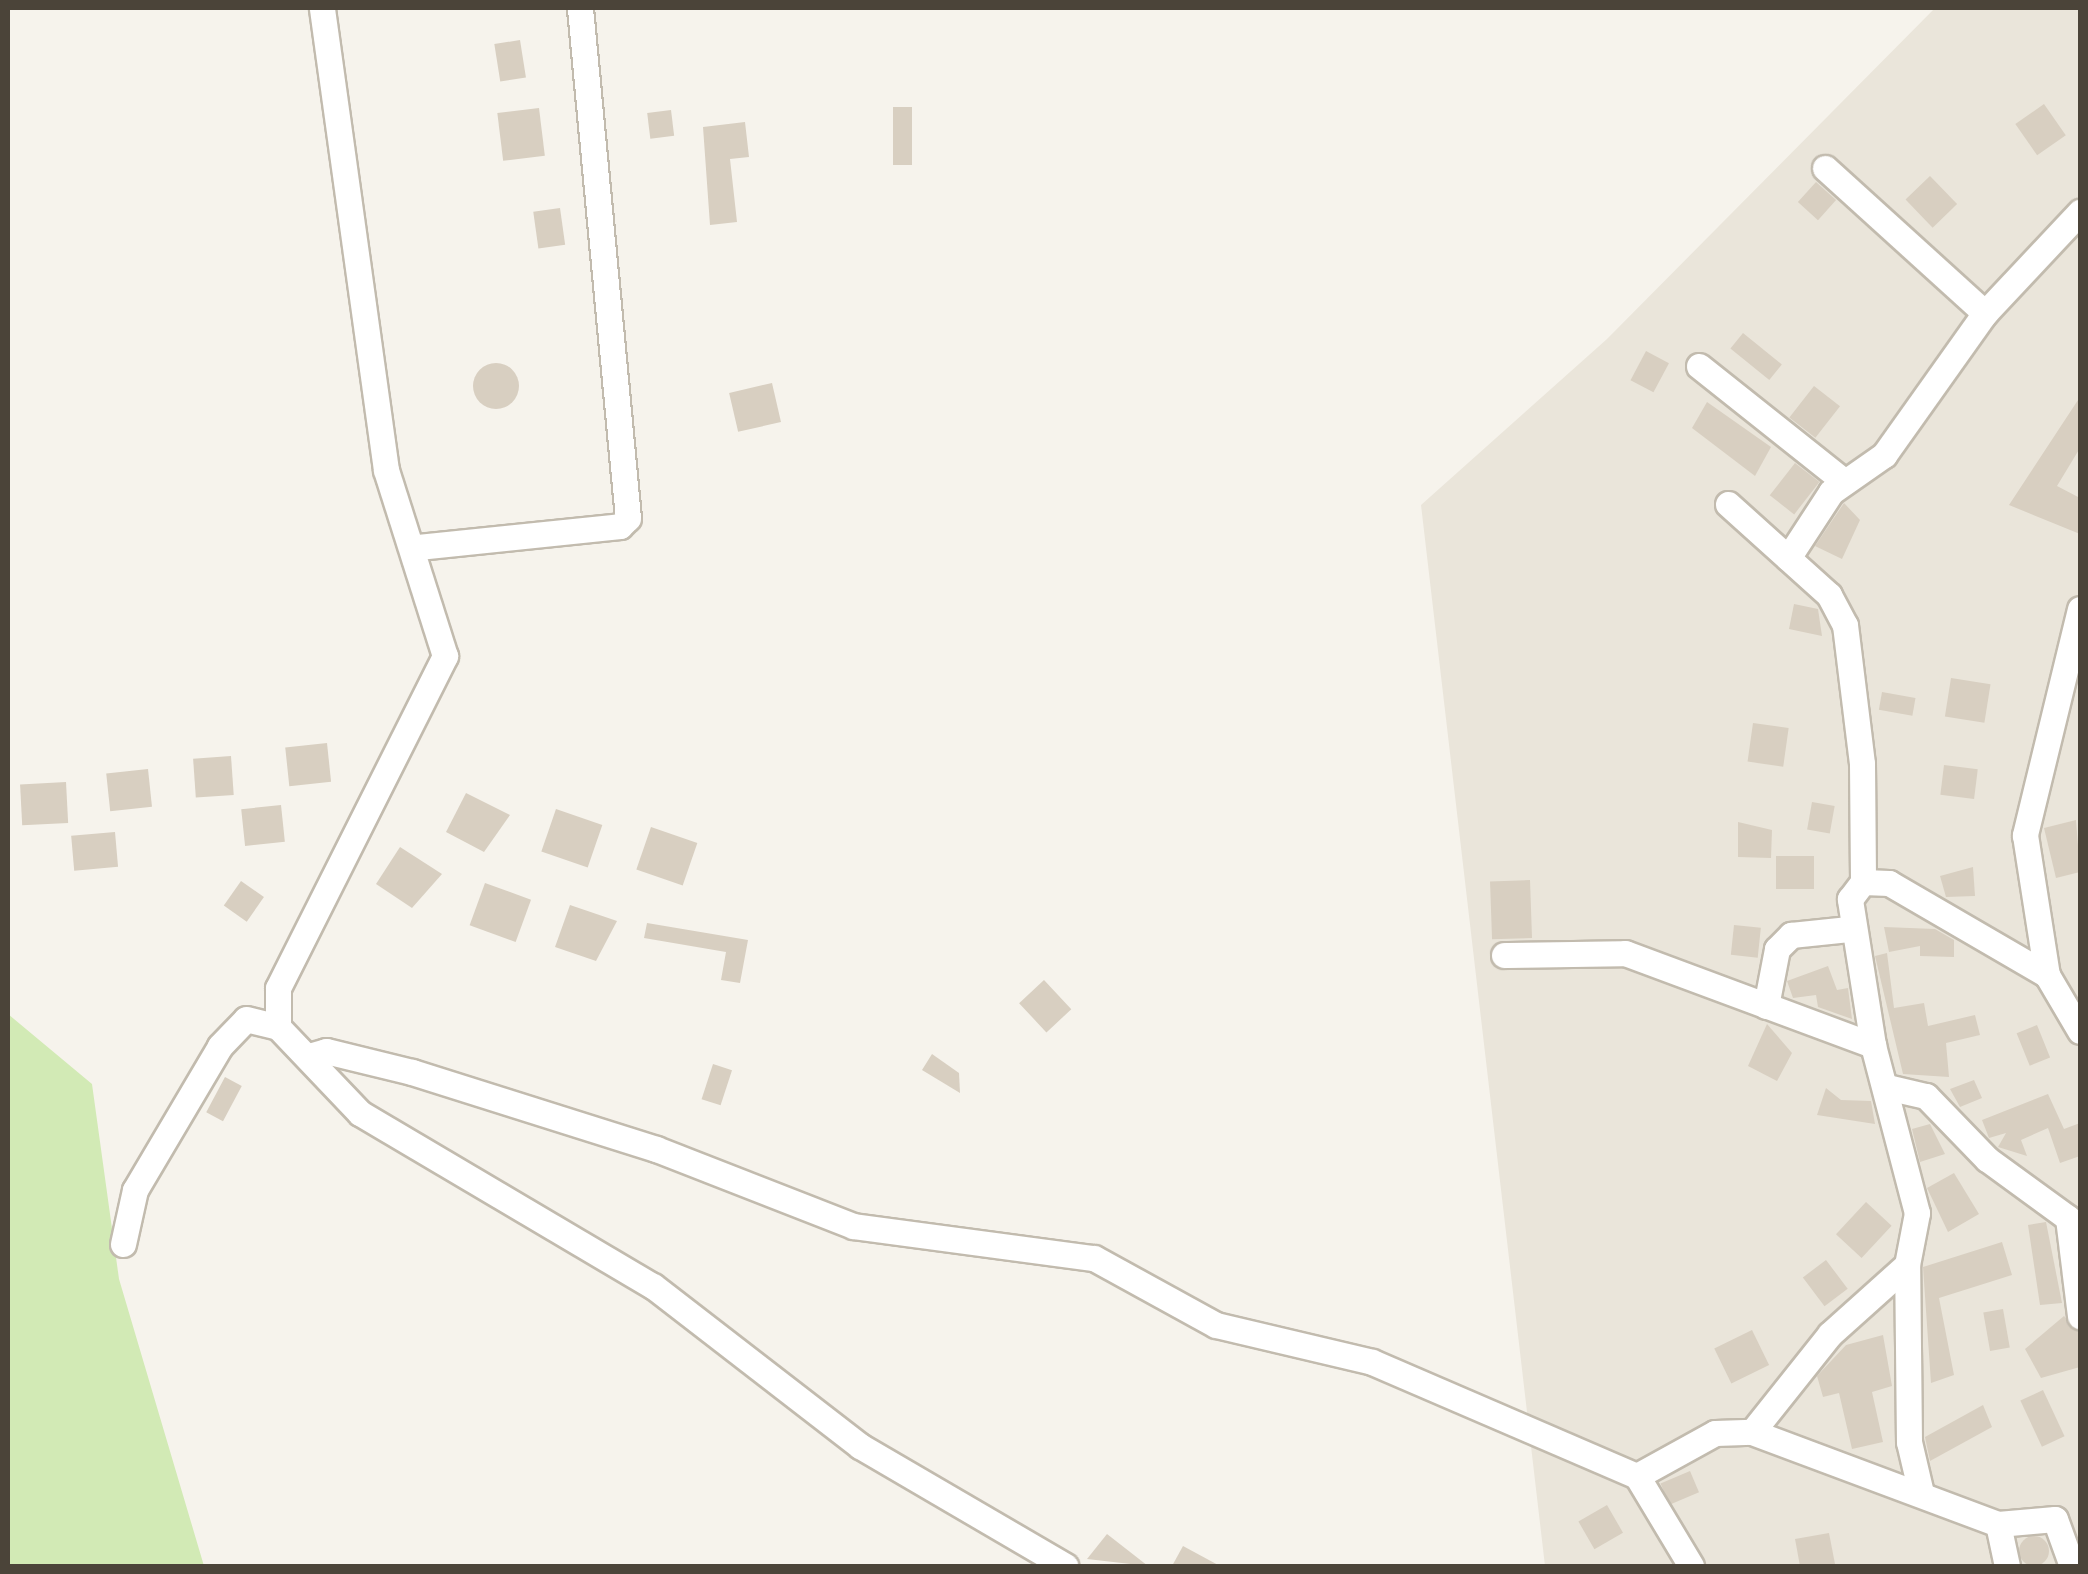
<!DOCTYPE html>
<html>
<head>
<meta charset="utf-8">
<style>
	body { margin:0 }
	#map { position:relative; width:2088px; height:1574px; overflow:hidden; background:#f6f3ec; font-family:Helvetica,sans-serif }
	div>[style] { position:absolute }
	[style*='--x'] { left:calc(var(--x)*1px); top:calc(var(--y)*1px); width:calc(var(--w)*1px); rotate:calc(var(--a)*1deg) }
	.residential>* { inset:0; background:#eae5da }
	.green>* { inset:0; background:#d2eab5 }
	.building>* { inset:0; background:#d8cfc1; transform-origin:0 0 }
	.round { border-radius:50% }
	.roads { filter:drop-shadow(2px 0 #c2bbae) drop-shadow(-2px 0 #c2bbae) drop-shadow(0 2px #c2bbae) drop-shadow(0 -2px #c2bbae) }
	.minor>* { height:25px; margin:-12.5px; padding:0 12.5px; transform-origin:12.5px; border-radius:12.5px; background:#fff }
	span { translate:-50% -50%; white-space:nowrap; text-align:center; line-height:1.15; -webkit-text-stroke:8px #fff; paint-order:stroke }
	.frame { position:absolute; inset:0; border:10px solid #4b4439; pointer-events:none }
</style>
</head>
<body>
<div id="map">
	<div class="residential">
		<div style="clip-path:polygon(1935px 8px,2080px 8px,2080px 1566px,1545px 1566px,1421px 505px,1607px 339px)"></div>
	</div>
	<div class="green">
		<div style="clip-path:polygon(8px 1014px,92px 1084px,119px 1279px,204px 1566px,8px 1566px)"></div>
	</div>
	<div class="building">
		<div style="left:520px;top:40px;width:38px;height:26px;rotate:81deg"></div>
		<div style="left:2044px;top:104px;width:38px;height:35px;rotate:55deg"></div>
		<div style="left:893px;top:107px;width:19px;height:58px"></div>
		<div style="left:539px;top:108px;width:48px;height:42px;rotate:83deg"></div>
		<div style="left:671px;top:110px;width:26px;height:24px;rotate:83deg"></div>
		<div style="clip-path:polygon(745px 122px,749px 157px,730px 159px,737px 222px,710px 225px,703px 127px)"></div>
		<div style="left:1930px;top:176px;width:39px;height:34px;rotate:46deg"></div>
		<div style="left:1816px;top:182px;width:27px;height:27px;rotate:42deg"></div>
		<div style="left:560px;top:208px;width:37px;height:27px;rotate:82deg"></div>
		<div style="left:1743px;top:333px;width:50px;height:20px;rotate:39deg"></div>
		<div style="left:1646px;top:351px;width:26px;height:33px;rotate:28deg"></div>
		<div class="round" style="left:473px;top:363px;width:46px;height:46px"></div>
		<div style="left:772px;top:383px;width:40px;height:44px;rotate:77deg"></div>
		<div style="left:1814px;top:386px;width:33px;height:40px;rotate:38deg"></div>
		<div style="clip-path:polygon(2080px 397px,2080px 448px,2057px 486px,2080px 498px,2080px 534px,2009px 505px)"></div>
		<div style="clip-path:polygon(1707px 402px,1771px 447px,1755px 476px,1692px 428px)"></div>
		<div style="left:1795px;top:463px;width:31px;height:41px;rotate:38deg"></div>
		<div style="clip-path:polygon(1844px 503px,1860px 520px,1842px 559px,1815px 546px)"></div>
		<div style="clip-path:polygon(1794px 604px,1818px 609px,1822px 636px,1789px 629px)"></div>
		<div style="left:1951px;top:678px;width:40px;height:39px;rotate:9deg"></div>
		<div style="left:1882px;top:692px;width:34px;height:18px;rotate:10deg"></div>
		<div style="left:1753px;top:723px;width:36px;height:39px;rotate:8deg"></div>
		<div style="left:327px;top:743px;width:39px;height:42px;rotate:84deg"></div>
		<div style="left:231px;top:756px;width:39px;height:38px;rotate:86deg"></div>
		<div style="left:1944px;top:765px;width:34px;height:30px;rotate:7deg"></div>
		<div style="left:148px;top:769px;width:38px;height:42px;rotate:84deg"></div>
		<div style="left:66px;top:782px;width:41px;height:46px;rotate:87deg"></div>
		<div style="clip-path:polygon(466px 793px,510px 815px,484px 852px,446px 832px)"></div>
		<div style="left:1812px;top:802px;width:23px;height:28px;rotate:10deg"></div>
		<div style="left:281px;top:805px;width:37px;height:40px;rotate:84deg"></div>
		<div style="left:556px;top:809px;width:49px;height:45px;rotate:19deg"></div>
		<div style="clip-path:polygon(2076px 820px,2080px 872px,2056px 878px,2044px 828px)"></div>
		<div style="clip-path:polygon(1738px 822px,1772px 830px,1771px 858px,1738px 857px)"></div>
		<div style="left:651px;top:827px;width:49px;height:45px;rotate:19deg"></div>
		<div style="left:115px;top:832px;width:35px;height:44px;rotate:85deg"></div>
		<div style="clip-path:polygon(400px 847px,442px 874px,412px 908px,376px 884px)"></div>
		<div style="left:1776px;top:856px;width:38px;height:33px"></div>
		<div style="clip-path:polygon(1973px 867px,1975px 896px,1946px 897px,1940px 876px)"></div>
		<div style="left:1530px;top:880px;width:58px;height:40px;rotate:88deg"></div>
		<div style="left:241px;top:881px;width:28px;height:30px;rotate:35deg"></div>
		<div style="left:485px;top:883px;width:49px;height:45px;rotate:20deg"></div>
		<div style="clip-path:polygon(570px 905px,617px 921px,596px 961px,555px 947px)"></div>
		<div style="clip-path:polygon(647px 923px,748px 940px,740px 983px,721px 980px,726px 952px,644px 938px)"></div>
		<div style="left:1734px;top:925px;width:27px;height:30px;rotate:6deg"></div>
		<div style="clip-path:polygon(1884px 927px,1935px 929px,1954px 940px,1954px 957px,1920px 956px,1920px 946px,1889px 952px)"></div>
		<div style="clip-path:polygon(1887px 953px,1894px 1008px,1924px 1003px,1928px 1026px,1975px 1015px,1980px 1035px,1946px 1043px,1949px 1077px,1903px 1074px,1875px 956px)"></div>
		<div style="clip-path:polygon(1828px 966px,1837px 990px,1848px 988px,1852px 1019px,1818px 1007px,1816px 995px,1793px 998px,1787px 981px)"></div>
		<div style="left:1044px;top:980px;width:40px;height:34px;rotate:47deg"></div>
		<div style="clip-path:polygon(1767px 1024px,1792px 1053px,1777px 1081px,1748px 1066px)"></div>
		<div style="left:2037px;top:1025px;width:35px;height:22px;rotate:68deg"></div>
		<div style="clip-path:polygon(932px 1054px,959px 1073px,960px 1093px,922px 1070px)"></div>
		<div style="left:713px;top:1064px;width:20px;height:37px;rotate:18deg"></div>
		<div style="left:225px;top:1077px;width:19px;height:40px;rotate:28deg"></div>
		<div style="clip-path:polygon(1974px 1080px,1982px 1098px,1960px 1107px,1950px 1089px)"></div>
		<div style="clip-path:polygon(1826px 1088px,1841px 1100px,1871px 1101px,1875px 1124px,1817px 1115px)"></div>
		<div style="clip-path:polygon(2048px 1094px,2064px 1129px,2080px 1123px,2080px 1156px,2060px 1163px,2048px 1128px,2021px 1140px,2027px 1156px,1998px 1147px,2006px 1133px,1989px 1138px,1982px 1120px)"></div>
		<div style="clip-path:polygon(1930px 1124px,1945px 1154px,1920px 1162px,1912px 1129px)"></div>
		<div style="clip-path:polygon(1954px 1173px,1979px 1214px,1948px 1232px,1927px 1188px)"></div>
		<div style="left:1866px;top:1202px;width:35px;height:44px;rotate:43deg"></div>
		<div style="clip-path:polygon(2046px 1222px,2062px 1303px,2040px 1305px,2028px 1225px)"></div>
		<div style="clip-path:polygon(2002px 1242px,2012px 1275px,1939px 1298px,1954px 1375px,1931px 1383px,1923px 1267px)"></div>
		<div style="left:1826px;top:1260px;width:36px;height:29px;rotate:53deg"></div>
		<div style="left:2003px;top:1309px;width:39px;height:20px;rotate:80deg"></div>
		<div style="clip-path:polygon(2064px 1316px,2080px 1332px,2080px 1367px,2041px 1378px,2025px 1349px)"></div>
		<div style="left:1752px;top:1330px;width:39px;height:42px;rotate:64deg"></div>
		<div style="clip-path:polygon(1883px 1335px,1892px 1386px,1872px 1392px,1883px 1442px,1852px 1449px,1839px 1393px,1823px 1397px,1817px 1376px,1846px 1345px)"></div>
		<div style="left:2043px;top:1390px;width:51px;height:25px;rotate:65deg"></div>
		<div style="clip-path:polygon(1983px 1405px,1992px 1427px,1930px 1461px,1925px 1437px)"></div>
		<div style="left:1690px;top:1471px;width:23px;height:32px;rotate:67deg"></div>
		<div style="left:1607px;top:1505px;width:32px;height:33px;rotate:60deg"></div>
		<div style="clip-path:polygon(1829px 1533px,1835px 1564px,1800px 1566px,1795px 1539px)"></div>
		<div style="clip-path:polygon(1107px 1534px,1148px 1566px,1087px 1559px)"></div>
		<div class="round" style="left:2019px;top:1536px;width:30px;height:30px"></div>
		<div style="clip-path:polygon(1183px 1546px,1220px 1566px,1172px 1566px)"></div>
	</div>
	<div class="roads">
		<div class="minor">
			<div style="--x:1825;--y:168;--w:216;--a:42.2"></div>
			<div style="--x:1699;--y:366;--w:186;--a:38.5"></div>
			<div style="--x:1728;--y:504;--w:136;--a:42"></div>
			<div style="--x:1829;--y:595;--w:34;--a:62"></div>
			<div style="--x:1845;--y:625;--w:140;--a:83"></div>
			<div style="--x:1862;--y:764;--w:118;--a:89.5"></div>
			<div style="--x:418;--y:547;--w:203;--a:-5.9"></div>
			<div style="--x:620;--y:526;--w:11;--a:-45"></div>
			<div style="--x:628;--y:518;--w:512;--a:-95.38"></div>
			<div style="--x:1788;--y:558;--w:79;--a:-56.9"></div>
			<div style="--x:1831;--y:492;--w:65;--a:-34.9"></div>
			<div style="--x:1884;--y:455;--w:174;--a:-54.6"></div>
			<div style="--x:1985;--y:313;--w:139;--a:-46.8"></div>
			<div style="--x:2080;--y:609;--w:233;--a:103.7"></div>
			<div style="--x:2025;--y:835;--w:142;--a:81.1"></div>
			<div style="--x:2047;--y:975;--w:65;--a:59.5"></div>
			<div style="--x:1504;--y:955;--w:121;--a:-0.9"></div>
			<div style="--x:1625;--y:953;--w:265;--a:20.4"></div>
			<div style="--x:1766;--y:1006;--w:58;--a:-79.1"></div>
			<div style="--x:1777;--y:949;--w:20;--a:-45"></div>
			<div style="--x:1791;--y:935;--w:58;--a:-5.9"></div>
			<div style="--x:278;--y:1027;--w:39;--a:-90"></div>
			<div style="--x:278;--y:988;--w:372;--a:-63.3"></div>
			<div style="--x:445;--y:656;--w:195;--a:-107.6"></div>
			<div style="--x:386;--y:470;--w:466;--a:-97.9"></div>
			<div style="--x:309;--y:1056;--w:18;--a:-16"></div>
			<div style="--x:326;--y:1051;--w:89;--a:13.7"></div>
			<div style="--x:412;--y:1072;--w:256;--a:17.5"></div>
			<div style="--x:656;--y:1149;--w:212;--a:21.3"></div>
			<div style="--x:853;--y:1226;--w:243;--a:7.6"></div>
			<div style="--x:1094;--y:1258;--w:139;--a:28.8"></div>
			<div style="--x:1216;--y:1325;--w:160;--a:13.3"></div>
			<div style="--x:1372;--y:1362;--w:288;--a:23.3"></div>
			<div style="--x:1637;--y:1476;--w:105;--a:59"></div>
			<div style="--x:1891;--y:1088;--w:36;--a:13"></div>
			<div style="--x:1926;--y:1096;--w:88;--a:45.9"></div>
			<div style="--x:1987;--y:1159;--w:100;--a:36.1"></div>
			<div style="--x:2068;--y:1218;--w:99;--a:83"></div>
			<div style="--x:123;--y:1244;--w:55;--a:-77.5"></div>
			<div style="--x:135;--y:1190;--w:167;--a:-59.4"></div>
			<div style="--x:220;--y:1046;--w:37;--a:-46"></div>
			<div style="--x:246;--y:1019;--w:33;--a:14"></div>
			<div style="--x:278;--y:1027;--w:119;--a:46.4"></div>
			<div style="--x:360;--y:1113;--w:340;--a:30.6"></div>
			<div style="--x:653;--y:1286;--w:262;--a:37.7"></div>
			<div style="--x:860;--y:1446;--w:238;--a:30.3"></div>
			<div style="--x:1752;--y:1432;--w:125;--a:-51.5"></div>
			<div style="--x:1830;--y:1334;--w:103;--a:-41.9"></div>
			<div style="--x:1637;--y:1476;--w:89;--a:-28.9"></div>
			<div style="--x:1715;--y:1433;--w:37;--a:-2"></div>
			<div style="--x:1752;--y:1432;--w:263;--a:20.5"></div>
			<div style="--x:1998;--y:1524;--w:57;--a:-5"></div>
			<div style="--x:2055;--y:1519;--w:50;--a:70.1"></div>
			<div style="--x:1921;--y:1493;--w:52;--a:-103.2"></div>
			<div style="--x:1909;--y:1442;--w:177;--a:-90.6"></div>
			<div style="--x:1907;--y:1265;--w:53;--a:-79.1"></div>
			<div style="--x:1917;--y:1213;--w:174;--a:-104.7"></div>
			<div style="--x:1873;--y:1045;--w:148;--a:-99"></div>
			<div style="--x:1850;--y:899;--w:21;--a:-53"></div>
			<div style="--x:1863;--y:882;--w:26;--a:2"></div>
			<div style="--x:1889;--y:883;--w:183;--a:30.2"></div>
			<div style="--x:1998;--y:1524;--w:43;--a:77.9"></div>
		</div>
	</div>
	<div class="frame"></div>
</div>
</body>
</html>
